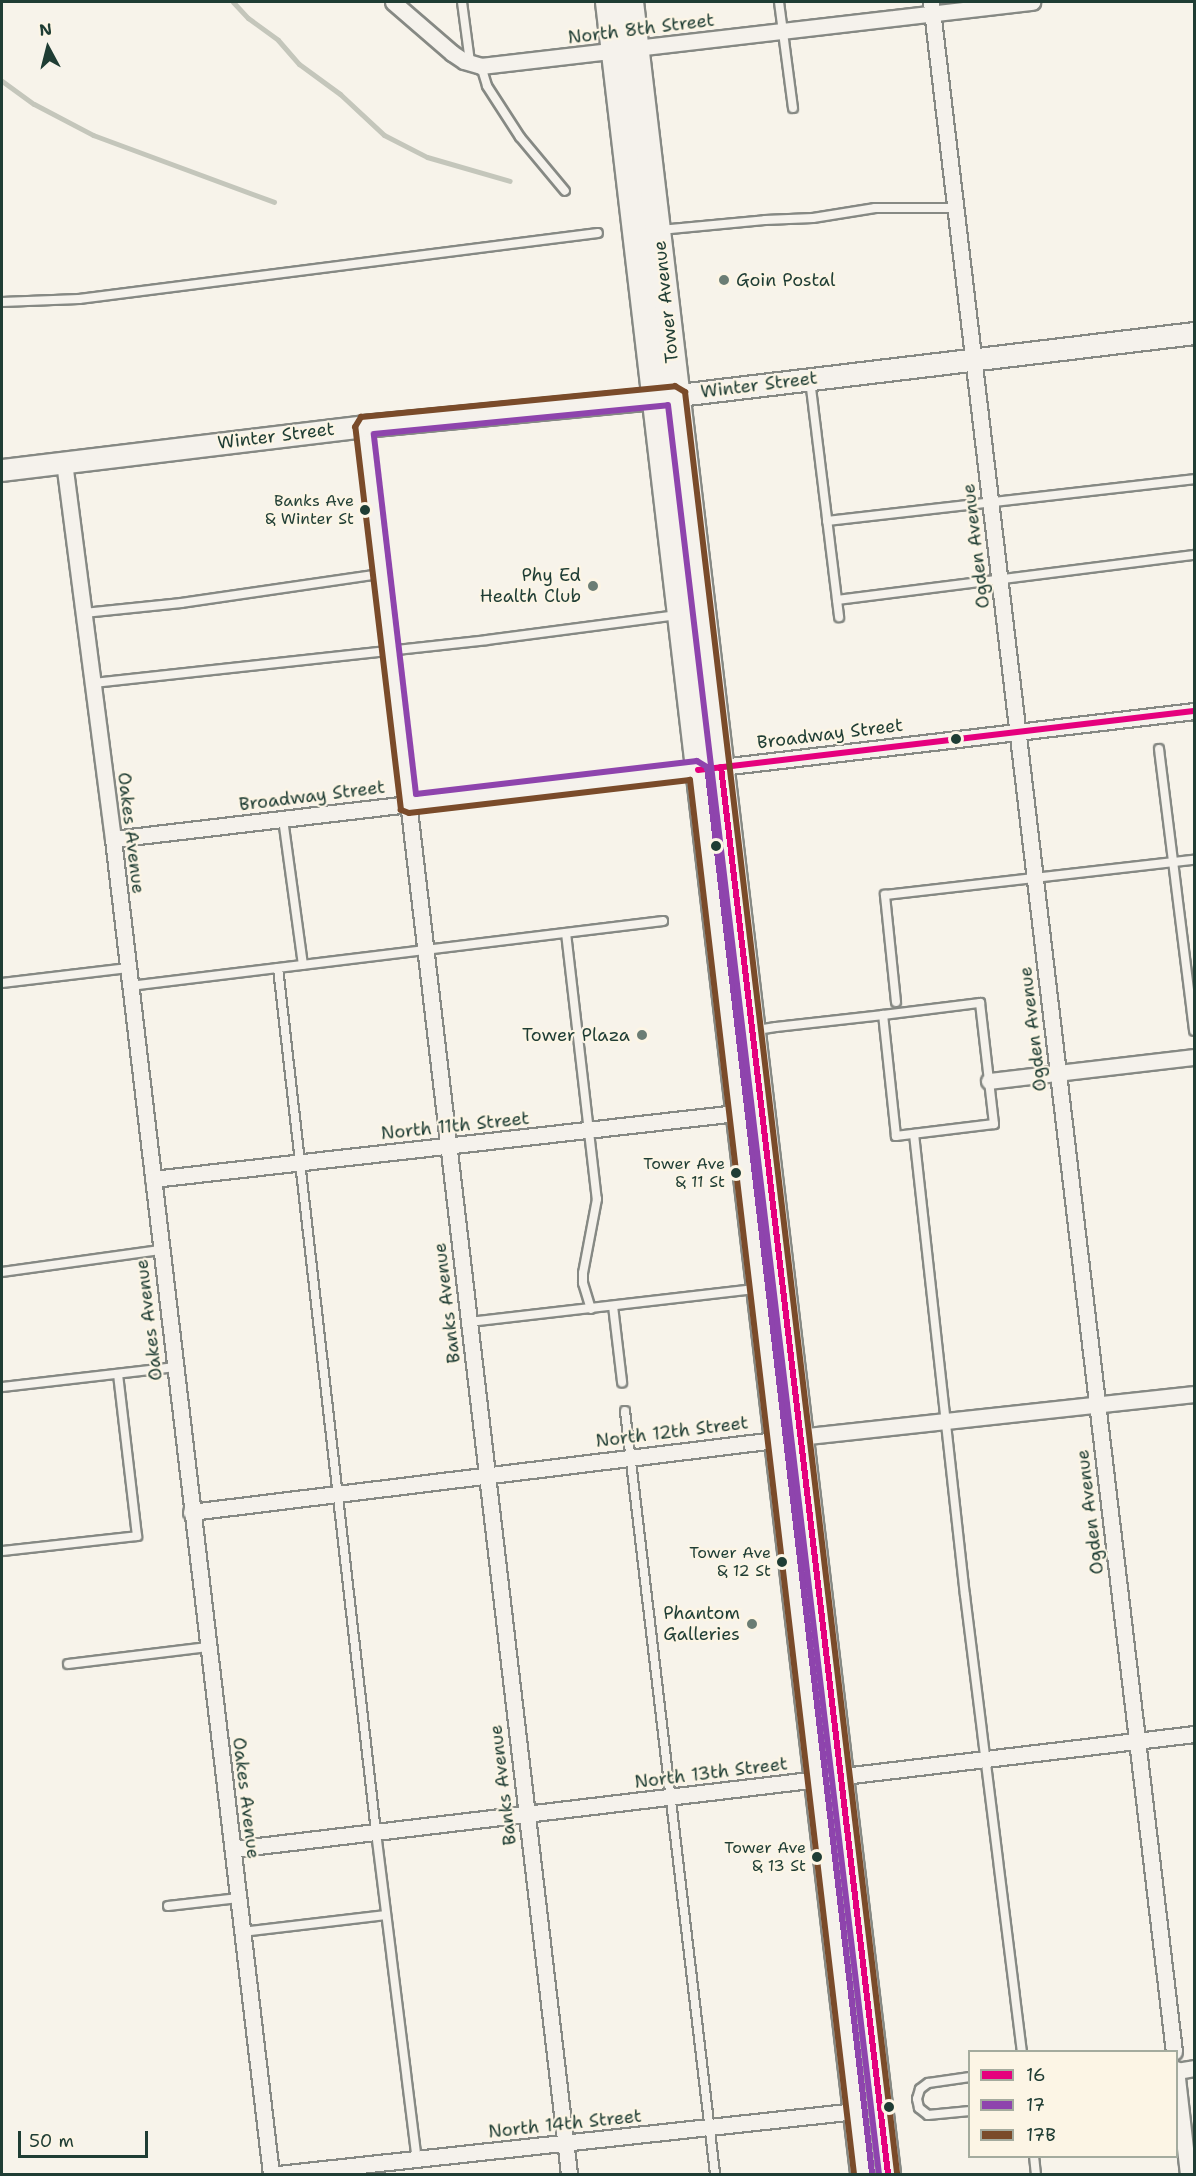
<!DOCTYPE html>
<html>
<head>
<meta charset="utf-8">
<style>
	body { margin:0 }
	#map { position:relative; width:1196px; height:2176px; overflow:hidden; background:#f7f3ea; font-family:"Shantell Sans",sans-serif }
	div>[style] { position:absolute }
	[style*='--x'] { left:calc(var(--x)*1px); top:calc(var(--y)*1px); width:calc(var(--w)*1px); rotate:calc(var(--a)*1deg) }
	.stream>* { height:5px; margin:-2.5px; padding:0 2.5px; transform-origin:2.5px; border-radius:2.5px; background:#c4c6bb }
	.roads { filter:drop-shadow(2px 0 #868984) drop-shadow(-2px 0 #868984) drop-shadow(0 2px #868984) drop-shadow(0 -2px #868984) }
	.lane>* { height:8px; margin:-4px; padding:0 4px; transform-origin:4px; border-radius:4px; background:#f5f2ec }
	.street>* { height:15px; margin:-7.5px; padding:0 7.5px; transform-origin:7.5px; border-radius:7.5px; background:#f5f2ec }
	.secondary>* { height:21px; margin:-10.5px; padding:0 10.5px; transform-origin:10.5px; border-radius:10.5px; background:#f5f2ec }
	.primary>* { height:24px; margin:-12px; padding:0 12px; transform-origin:12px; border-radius:12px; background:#f5f2ec }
	.bus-1>* { height:6px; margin:-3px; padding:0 3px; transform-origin:3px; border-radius:3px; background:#e5007d }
	.bus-2>* { height:6px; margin:-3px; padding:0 3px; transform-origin:3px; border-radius:3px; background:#8e44ad }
	.bus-3>* { height:6px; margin:-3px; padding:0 3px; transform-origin:3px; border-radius:3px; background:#7a4b2a }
	.dots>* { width:16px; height:16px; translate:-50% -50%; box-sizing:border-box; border:3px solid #fcf5e5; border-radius:50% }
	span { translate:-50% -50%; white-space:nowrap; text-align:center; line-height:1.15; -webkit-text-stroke:4.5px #fcf5e5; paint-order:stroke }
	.bus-label { font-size:16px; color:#1f3d34 }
	.right { translate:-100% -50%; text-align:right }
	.street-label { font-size:18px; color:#1f3d34 }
	.poi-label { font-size:18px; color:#1f3d34 }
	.left { translate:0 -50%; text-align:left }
	.frame { position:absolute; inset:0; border:3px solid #1f3d34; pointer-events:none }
	.legend { position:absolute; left:968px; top:2050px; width:210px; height:108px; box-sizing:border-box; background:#fcf5e5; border:2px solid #a4ab9e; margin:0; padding:8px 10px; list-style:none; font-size:18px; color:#1f3d34 }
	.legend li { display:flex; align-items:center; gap:12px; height:30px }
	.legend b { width:30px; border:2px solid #a4ab9e }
	.north { position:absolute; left:18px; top:18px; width:60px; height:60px; -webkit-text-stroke:4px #fcf5e5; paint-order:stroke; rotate:353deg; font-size:16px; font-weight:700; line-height:24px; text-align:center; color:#1f3d34 }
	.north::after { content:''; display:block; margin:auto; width:21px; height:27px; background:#1f3d34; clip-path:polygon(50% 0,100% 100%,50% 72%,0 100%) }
	.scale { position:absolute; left:18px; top:2131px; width:130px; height:27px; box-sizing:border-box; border:3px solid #1f3d34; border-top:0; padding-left:8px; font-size:18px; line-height:21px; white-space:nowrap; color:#1f3d34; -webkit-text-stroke:4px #fcf5e5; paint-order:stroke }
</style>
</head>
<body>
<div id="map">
	<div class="stream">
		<div style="--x:233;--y:2;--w:22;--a:47"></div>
		<div style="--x:248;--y:18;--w:37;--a:36"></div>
		<div style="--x:278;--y:40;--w:32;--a:49"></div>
		<div style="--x:299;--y:64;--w:51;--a:36.2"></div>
		<div style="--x:340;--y:94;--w:60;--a:43"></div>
		<div style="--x:384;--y:135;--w:48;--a:27.1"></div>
		<div style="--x:427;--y:157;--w:86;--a:16.1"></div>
		<div style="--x:2;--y:81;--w:39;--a:36"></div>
		<div style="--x:34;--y:104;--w:67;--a:27.7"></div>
		<div style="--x:93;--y:135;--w:193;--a:20.3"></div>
	</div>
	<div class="roads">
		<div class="lane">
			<div style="--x:462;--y:2;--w:61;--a:82.4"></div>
			<div style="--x:779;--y:2;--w:107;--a:82.5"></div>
			<div style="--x:481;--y:66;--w:21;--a:73"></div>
			<div style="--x:487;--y:86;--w:61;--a:57.1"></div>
			<div style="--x:520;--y:137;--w:70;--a:50.2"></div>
			<div style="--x:660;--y:230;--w:105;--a:-5.4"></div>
			<div style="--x:765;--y:220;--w:48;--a:-2.4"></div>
			<div style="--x:813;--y:218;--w:63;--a:-9.2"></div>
			<div style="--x:875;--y:208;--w:80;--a:0"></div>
			<div style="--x:2;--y:302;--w:77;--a:-2.2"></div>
			<div style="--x:79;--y:299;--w:523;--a:-7.25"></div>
			<div style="--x:810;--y:380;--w:239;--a:83"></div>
			<div style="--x:827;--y:521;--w:369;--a:-6.5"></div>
			<div style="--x:837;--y:600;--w:360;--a:-7.2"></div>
			<div style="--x:84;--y:613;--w:98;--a:-5.9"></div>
			<div style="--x:181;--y:603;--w:202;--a:-8.3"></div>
			<div style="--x:93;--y:683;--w:396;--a:-6.2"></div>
			<div style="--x:487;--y:640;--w:192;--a:-7.5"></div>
			<div style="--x:1159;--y:749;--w:284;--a:82.9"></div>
			<div style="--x:283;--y:819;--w:147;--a:82.2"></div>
			<div style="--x:566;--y:933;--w:268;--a:83.4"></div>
			<div style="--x:597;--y:1199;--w:75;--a:100.7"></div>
			<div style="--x:583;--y:1273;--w:10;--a:90"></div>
			<div style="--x:583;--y:1283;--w:27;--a:73"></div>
			<div style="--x:278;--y:968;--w:870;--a:83.53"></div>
			<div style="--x:376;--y:1832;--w:330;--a:82.9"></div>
			<div style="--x:2;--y:983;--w:127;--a:-6.8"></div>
			<div style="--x:130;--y:986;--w:537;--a:-6.95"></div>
			<div style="--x:896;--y:1002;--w:108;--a:-95.9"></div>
			<div style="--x:885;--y:895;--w:311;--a:-6.5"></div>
			<div style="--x:757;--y:1030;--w:19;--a:-9"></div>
			<div style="--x:776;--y:1027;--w:108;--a:-6.4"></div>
			<div style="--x:883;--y:1015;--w:98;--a:-7.1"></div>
			<div style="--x:980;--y:1003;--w:122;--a:83.4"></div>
			<div style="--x:994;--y:1124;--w:99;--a:173"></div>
			<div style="--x:896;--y:1136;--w:122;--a:-96.1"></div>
			<div style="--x:914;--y:1134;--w:464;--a:83.7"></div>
			<div style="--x:965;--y:1595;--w:461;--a:82.9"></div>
			<div style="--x:2;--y:1272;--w:161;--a:-7.9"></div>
			<div style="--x:613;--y:1306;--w:77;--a:83.2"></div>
			<div style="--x:469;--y:1322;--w:288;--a:-6.6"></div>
			<div style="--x:2;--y:1387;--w:173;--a:-6.6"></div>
			<div style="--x:625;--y:1411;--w:768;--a:83.27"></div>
			<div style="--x:2;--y:1551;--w:136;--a:-6.3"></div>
			<div style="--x:137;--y:1536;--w:163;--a:-96.7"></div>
			<div style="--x:68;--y:1664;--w:141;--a:-6.9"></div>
			<div style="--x:168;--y:1906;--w:71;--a:-6.4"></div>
			<div style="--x:242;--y:1932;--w:145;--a:-6.7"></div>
			<div style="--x:970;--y:2077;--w:42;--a:171.9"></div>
			<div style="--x:928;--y:2083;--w:10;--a:143"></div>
			<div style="--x:920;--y:2089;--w:10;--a:107"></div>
			<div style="--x:917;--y:2099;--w:9;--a:77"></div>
			<div style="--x:919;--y:2108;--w:11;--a:38"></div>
			<div style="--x:928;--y:2115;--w:42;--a:-5.4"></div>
			<div style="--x:1034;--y:2156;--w:18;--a:84"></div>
		</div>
		<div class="street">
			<div style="--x:393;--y:2;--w:78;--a:40.8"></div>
			<div style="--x:452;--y:53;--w:14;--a:34"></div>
			<div style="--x:464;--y:61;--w:18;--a:16"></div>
			<div style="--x:481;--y:66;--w:555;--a:-6.63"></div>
			<div style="--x:931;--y:2;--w:2064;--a:83.24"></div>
			<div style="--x:364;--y:426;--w:1760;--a:83.31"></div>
			<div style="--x:64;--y:462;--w:380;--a:82.6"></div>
			<div style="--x:113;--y:839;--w:1344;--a:83.25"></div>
			<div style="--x:113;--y:839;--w:1089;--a:-6.75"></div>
			<div style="--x:989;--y:1081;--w:206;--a:-6.7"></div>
			<div style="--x:153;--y:1179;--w:597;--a:-6.45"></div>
			<div style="--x:191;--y:1512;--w:613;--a:-7.03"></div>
			<div style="--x:799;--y:1437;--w:397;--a:-6.2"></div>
			<div style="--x:233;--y:1849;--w:968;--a:-6.82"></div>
			<div style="--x:1176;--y:2069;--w:106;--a:83.5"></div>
			<div style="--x:1177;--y:2071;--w:17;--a:-10"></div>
			<div style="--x:278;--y:2174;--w:581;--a:-6.22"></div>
		</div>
		<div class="secondary">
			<div style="--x:2;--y:470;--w:365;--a:-6.9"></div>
			<div style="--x:364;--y:426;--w:291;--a:-5.5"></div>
			<div style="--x:654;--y:398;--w:544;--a:-6.86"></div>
		</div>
		<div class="primary">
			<div style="--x:608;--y:2;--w:2187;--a:83.3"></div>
			<div style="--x:631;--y:2;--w:2187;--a:83.25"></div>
		</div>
	</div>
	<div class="bus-1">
		<div style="--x:721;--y:767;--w:1417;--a:83.23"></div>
		<div style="--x:698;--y:770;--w:499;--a:-6.8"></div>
	</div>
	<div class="bus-2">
		<div style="--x:872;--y:2173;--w:1416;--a:-96.69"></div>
		<div style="--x:707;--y:767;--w:12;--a:-149"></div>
		<div style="--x:697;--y:761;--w:283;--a:173.3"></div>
		<div style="--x:416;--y:794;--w:362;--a:-96.7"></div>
		<div style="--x:374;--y:434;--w:295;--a:-5.6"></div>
		<div style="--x:668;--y:405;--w:1782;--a:83.2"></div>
	</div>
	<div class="bus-3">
		<div style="--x:854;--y:2174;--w:1404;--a:-96.71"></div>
		<div style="--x:690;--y:780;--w:283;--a:173.3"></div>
		<div style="--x:409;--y:813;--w:9;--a:-159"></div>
		<div style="--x:401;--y:810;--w:386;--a:-96.8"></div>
		<div style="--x:355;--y:427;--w:12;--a:-59"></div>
		<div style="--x:361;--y:417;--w:316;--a:-5.6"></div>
		<div style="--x:675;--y:386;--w:12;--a:31"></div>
		<div style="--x:685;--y:392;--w:1794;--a:83.21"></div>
	</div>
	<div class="dots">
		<div style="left:724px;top:280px;background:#6b7d74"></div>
		<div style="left:365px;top:510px;background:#1f3d34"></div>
		<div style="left:593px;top:586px;background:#6b7d74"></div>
		<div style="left:956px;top:739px;background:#1f3d34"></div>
		<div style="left:716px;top:846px;background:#1f3d34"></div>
		<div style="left:642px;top:1035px;background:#6b7d74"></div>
		<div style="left:736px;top:1173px;background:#1f3d34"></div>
		<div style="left:782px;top:1562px;background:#1f3d34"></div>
		<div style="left:752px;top:1624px;background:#6b7d74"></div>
		<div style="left:817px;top:1857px;background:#1f3d34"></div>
		<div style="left:889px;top:2107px;background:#1f3d34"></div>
	</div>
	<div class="bus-label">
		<span class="right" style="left:354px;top:510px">Banks Ave<br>&amp; Winter St</span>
		<span class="right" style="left:725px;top:1173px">Tower Ave<br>&amp; 11 St</span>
		<span class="right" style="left:771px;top:1562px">Tower Ave<br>&amp; 12 St</span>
		<span class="right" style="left:806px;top:1857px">Tower Ave<br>&amp; 13 St</span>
	</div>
	<div class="street-label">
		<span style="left:641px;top:29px;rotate:-7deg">North 8th Street</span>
		<span style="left:666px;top:302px;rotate:-96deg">Tower Avenue</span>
		<span style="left:759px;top:385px;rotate:-7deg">Winter Street</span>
		<span style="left:276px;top:436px;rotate:-7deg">Winter Street</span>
		<span style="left:976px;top:546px;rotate:-97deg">Ogden Avenue</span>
		<span style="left:830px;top:734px;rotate:-7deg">Broadway Street</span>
		<span style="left:312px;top:796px;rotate:-7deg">Broadway Street</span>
		<span style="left:131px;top:833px;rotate:83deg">Oakes Avenue</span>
		<span style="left:1033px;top:1029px;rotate:-97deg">Ogden Avenue</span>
		<span style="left:455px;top:1126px;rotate:-6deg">North 11th Street</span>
		<span style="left:447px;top:1303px;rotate:-97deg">Banks Avenue</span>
		<span style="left:149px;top:1320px;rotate:-97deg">Oakes Avenue</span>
		<span style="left:672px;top:1432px;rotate:-7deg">North 12th Street</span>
		<span style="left:1090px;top:1512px;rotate:-97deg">Ogden Avenue</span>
		<span style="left:711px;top:1773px;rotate:-7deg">North 13th Street</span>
		<span style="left:503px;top:1785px;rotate:-97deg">Banks Avenue</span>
		<span style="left:246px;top:1798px;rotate:83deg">Oakes Avenue</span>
		<span style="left:565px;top:2124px;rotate:-6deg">North 14th Street</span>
	</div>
	<div class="poi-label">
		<span class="left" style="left:736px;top:280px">Goin Postal</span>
		<span class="right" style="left:581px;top:586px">Phy Ed<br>Health Club</span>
		<span class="right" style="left:630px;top:1035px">Tower Plaza</span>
		<span class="right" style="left:740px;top:1624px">Phantom<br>Galleries</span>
	</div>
	<div class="frame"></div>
	<ul class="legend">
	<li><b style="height:8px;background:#e5007d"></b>16</li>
	<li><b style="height:8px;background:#8e44ad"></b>17</li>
	<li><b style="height:8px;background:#7a4b2a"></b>17B</li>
	</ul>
	<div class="north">N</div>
	<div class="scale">50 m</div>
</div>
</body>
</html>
